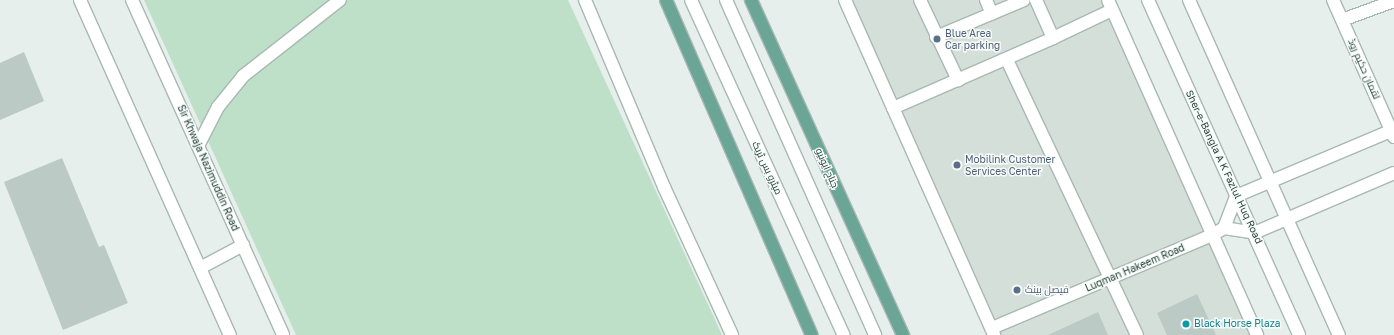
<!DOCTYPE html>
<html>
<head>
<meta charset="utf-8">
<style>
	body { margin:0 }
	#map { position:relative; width:1394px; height:335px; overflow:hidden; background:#e6efeb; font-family:"Golos Text",Cairo,sans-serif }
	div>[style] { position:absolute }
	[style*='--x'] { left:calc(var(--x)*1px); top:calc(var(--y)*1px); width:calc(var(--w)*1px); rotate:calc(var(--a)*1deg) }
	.built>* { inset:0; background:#d4dfda }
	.green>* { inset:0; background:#bfe0c8 }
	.building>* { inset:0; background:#bbcac4 }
	.roads { filter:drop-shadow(1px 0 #a8b8b2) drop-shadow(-1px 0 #a8b8b2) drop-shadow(0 1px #a8b8b2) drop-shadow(0 -1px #a8b8b2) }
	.service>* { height:12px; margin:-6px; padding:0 6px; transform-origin:6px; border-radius:6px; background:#fff }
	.minor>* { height:12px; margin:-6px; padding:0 6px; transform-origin:6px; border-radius:6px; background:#fff }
	.tertiary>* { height:12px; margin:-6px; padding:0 6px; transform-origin:6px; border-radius:6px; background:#fff }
	.secondary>* { height:12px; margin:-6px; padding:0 6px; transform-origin:6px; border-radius:6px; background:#fff }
	.primary>* { height:12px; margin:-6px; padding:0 6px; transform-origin:6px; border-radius:6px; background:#6aa596 }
	.dots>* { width:11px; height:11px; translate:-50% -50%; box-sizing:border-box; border:2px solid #f7fbf9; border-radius:50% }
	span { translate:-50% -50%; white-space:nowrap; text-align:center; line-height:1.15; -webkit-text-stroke:3px #f7fbf9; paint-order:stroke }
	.service-label { font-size:10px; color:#4e5e75 }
	.left { translate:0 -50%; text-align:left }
	.street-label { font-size:10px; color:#24423a }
	.culture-label { font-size:10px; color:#0d838f }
</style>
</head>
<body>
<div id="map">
	<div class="built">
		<div style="clip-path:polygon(846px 0,1108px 0,1257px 335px,994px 335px)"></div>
	</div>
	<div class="green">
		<div style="clip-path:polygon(144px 0,568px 0,722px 335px,296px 335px)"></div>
	</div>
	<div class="building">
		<div style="clip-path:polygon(24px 52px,44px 101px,0 120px,0 63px)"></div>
		<div style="clip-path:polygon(62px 158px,99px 247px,104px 245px,128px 303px,63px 330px,4px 182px)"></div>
		<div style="clip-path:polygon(1197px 294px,1216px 335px,1167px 335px,1157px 313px)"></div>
		<div style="clip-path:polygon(1098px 312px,1108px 335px,1048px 335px)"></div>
	</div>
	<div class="roads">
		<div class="service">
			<div style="--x:691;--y:0;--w:368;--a:65.5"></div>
			<div style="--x:726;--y:0;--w:367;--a:66"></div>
			<div style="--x:198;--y:146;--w:44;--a:-62.9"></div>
			<div style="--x:218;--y:107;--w:40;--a:-51"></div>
			<div style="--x:243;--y:76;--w:123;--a:-38.1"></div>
		</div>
		<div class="minor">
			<div style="--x:585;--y:0;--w:203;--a:67.1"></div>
			<div style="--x:664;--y:187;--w:163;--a:65.3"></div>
			<div style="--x:845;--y:0;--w:367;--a:66"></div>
			<div style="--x:920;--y:0;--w:89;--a:64.6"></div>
			<div style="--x:986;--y:0;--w:15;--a:67"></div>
			<div style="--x:1108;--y:0;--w:367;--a:66"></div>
			<div style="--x:1342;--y:20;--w:55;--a:-20.1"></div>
			<div style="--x:936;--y:37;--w:95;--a:-22.8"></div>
			<div style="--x:1053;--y:38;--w:65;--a:-25.4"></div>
			<div style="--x:1007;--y:60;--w:304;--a:64.7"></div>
			<div style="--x:893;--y:108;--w:175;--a:-23.6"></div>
			<div style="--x:1053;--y:38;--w:42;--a:-114.1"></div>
			<div style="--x:1224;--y:228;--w:30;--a:9"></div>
			<div style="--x:1254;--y:233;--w:152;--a:-23.2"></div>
			<div style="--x:992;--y:328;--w:239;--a:-22.9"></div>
			<div style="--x:1212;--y:235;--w:14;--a:-30"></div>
			<div style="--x:1224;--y:228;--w:34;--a:-69"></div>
			<div style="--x:1236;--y:196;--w:168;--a:-22.8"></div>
		</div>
		<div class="tertiary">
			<div style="--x:1333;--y:0;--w:150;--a:66"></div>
		</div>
		<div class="secondary">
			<div style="--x:80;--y:0;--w:367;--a:65.9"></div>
			<div style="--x:132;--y:0;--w:367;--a:65.7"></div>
			<div style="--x:1148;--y:0;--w:367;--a:65.7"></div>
			<div style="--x:1189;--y:0;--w:367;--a:65.9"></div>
			<div style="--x:200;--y:268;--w:49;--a:-28.1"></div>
		</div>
		<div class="primary">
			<div style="--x:666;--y:0;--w:365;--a:66.5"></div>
			<div style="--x:751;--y:0;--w:368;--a:65.6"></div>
		</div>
	</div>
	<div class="dots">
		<div style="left:937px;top:39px;background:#5c6f8a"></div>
		<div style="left:957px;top:165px;background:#5c6f8a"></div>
		<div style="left:1017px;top:290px;background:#5c6f8a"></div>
		<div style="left:1186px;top:324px;background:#0f9aa8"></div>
	</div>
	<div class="service-label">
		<span class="left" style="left:945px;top:39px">Blue Area<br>Car parking</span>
		<span class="left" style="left:965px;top:165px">Mobilink Customer<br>Services Center</span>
		<span class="left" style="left:1025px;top:290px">فیصل بینک</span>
	</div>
	<div class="street-label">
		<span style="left:1364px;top:69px;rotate:66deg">لقمان حکیم روڈ</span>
		<span style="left:1224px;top:167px;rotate:65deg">Sher-e-Bangla A K Fazlul Huq Road</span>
		<span style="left:208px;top:168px;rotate:66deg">Sir Khwaja Nazimuddin Road</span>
		<span style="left:767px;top:168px;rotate:65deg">میٹرو بس ٹریک</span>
		<span style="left:827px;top:168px;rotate:66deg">جناح ایونیو</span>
		<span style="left:1135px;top:268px;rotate:-23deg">Luqman Hakeem Road</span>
	</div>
	<div class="culture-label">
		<span class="left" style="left:1194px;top:324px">Black Horse Plaza</span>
	</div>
</div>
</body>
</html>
